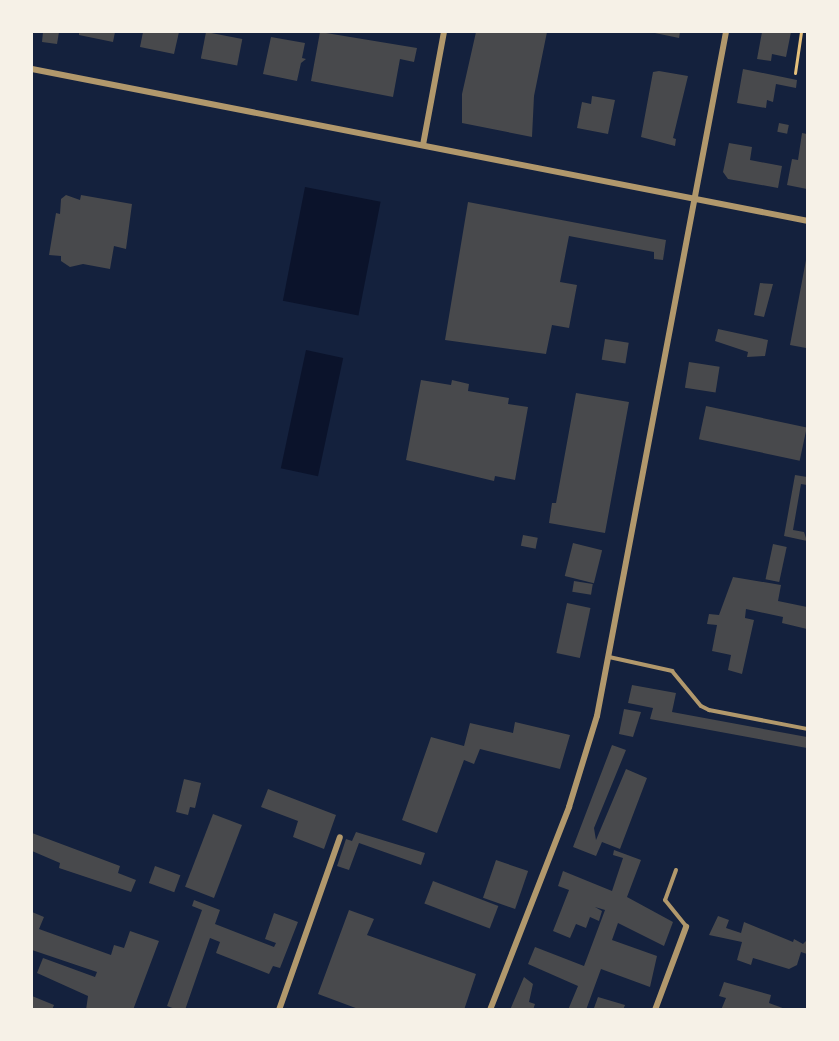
<!DOCTYPE html>
<html>
<head>
<meta charset="utf-8">
<style>
	body { margin:0 }
	#map { position:relative; width:839px; height:1041px; overflow:hidden; background:#14213d; font-family:"Open Sans",sans-serif }
	div>[style] { position:absolute }
	[style*='--x'] { left:calc(var(--x)*1px); top:calc(var(--y)*1px); width:calc(var(--w)*1px); rotate:calc(var(--a)*1deg) }
	.water>* { inset:0; background:#0b132b; transform-origin:0 0 }
	.building>* { inset:0; background:#48494c; transform-origin:0 0 }
	.path>* { height:3px; margin:-1.5px; padding:0 1.5px; transform-origin:1.5px; border-radius:1.5px; background:#e5c07b }
	.service>* { height:4px; margin:-2px; padding:0 2px; transform-origin:2px; border-radius:2px; background:#b1986c }
	.minor>* { height:6px; margin:-3px; padding:0 3px; transform-origin:3px; border-radius:3px; background:#b1986c }
	span { translate:-50% -50%; white-space:nowrap; text-align:center; line-height:1.15; -webkit-text-stroke:6px #f6f1e7; paint-order:stroke }
	.frame { position:absolute; inset:0; border:33px solid #f6f1e7; pointer-events:none }
</style>
</head>
<body>
<div id="map">
	<div class="water">
		<div style="left:305px;top:187px;width:77px;height:116px;rotate:11deg"></div>
		<div style="left:306px;top:350px;width:38px;height:121px;rotate:12deg"></div>
	</div>
	<div class="building">
		<div style="clip-path:polygon(43px 32px,59px 32px,57px 44px,42px 42px)"></div>
		<div style="clip-path:polygon(79px 32px,115px 32px,113px 42px,79px 35px)"></div>
		<div style="clip-path:polygon(143px 32px,179px 32px,174px 54px,140px 47px)"></div>
		<div style="left:206px;top:32px;width:37px;height:27px;rotate:11deg"></div>
		<div style="clip-path:polygon(320px 32px,417px 48px,414px 62px,400px 59px,393px 97px,311px 81px)"></div>
		<div style="clip-path:polygon(476px 32px,547px 32px,534px 96px,532px 137px,462px 123px,462px 94px)"></div>
		<div style="clip-path:polygon(650px 32px,680px 32px,679px 38px)"></div>
		<div style="clip-path:polygon(762px 32px,791px 32px,786px 57px,772px 54px,771px 61px,757px 59px)"></div>
		<div style="clip-path:polygon(271px 37px,305px 43px,302px 58px,306px 59px,301px 63px,297px 81px,263px 74px)"></div>
		<div style="clip-path:polygon(743px 69px,797px 80px,796px 88px,776px 84px,773px 102px,767px 100px,766px 108px,737px 103px)"></div>
		<div style="clip-path:polygon(659px 71px,688px 76px,673px 138px,676px 139px,675px 146px,641px 137px,653px 72px)"></div>
		<div style="clip-path:polygon(592px 96px,615px 100px,608px 134px,577px 128px,582px 102px,591px 104px)"></div>
		<div style="left:779px;top:123px;width:10px;height:9px;rotate:11deg"></div>
		<div style="clip-path:polygon(802px 133px,807px 134px,807px 189px,787px 185px,792px 159px,798px 160px)"></div>
		<div style="clip-path:polygon(729px 143px,752px 147px,750px 160px,782px 166px,778px 188px,728px 179px,723px 172px)"></div>
		<div style="clip-path:polygon(66px 195px,80px 200px,81px 195px,132px 204px,126px 249px,114px 246px,110px 269px,83px 264px,70px 267px,61px 261px,61px 256px,49px 255px,56px 213px,60px 214px,61px 199px)"></div>
		<div style="clip-path:polygon(468px 202px,666px 240px,663px 260px,654px 259px,654px 252px,569px 236px,560px 282px,577px 285px,569px 328px,552px 325px,546px 354px,445px 340px)"></div>
		<div style="clip-path:polygon(806px 260px,807px 342px,806px 348px,790px 345px)"></div>
		<div style="clip-path:polygon(760px 283px,773px 284px,764px 317px,754px 315px)"></div>
		<div style="clip-path:polygon(718px 329px,768px 340px,765px 356px,747px 357px,748px 352px,715px 341px)"></div>
		<div style="left:605px;top:339px;width:24px;height:21px;rotate:9deg"></div>
		<div style="left:689px;top:362px;width:31px;height:26px;rotate:9deg"></div>
		<div style="clip-path:polygon(421px 380px,451px 385px,452px 380px,469px 384px,468px 391px,509px 398px,508px 404px,528px 407px,515px 480px,495px 476px,494px 481px,406px 460px)"></div>
		<div style="clip-path:polygon(576px 393px,629px 402px,605px 533px,549px 523px,552px 503px,556px 503px)"></div>
		<div style="left:706px;top:406px;width:103px;height:34px;rotate:12deg"></div>
		<div style="clip-path:polygon(795px 475px,807px 477px,807px 485px,801px 484px,793px 530px,804px 532px,807px 541px,784px 536px)"></div>
		<div style="left:523px;top:535px;width:15px;height:11px;rotate:11deg"></div>
		<div style="left:573px;top:543px;width:30px;height:34px;rotate:14deg"></div>
		<div style="left:773px;top:544px;width:14px;height:36px;rotate:12deg"></div>
		<div style="clip-path:polygon(733px 577px,781px 585px,778px 601px,807px 607px,807px 629px,782px 623px,783px 617px,746px 609px,745px 618px,754px 620px,742px 674px,728px 670px,731px 655px,712px 651px,717px 625px,707px 624px,709px 614px,719px 615px)"></div>
		<div style="left:574px;top:581px;width:19px;height:11px;rotate:9deg"></div>
		<div style="left:567px;top:603px;width:24px;height:51px;rotate:12deg"></div>
		<div style="clip-path:polygon(632px 685px,676px 693px,672px 712px,807px 737px,807px 748px,650px 719px,653px 708px,628px 703px)"></div>
		<div style="clip-path:polygon(624px 709px,641px 712px,633px 737px,619px 734px)"></div>
		<div style="clip-path:polygon(515px 722px,570px 735px,560px 769px,480px 749px,474px 764px,464px 760px,437px 833px,402px 820px,431px 737px,464px 746px,470px 723px,513px 733px)"></div>
		<div style="clip-path:polygon(612px 745px,626px 750px,594px 828px,596px 840px,626px 769px,647px 778px,620px 849px,602px 842px,596px 856px,573px 847px)"></div>
		<div style="clip-path:polygon(184px 779px,201px 783px,195px 808px,190px 807px,188px 815px,176px 812px)"></div>
		<div style="clip-path:polygon(268px 789px,336px 815px,324px 849px,293px 837px,298px 821px,261px 807px)"></div>
		<div style="left:213px;top:814px;width:31px;height:78px;rotate:21deg"></div>
		<div style="clip-path:polygon(356px 832px,425px 853px,421px 865px,359px 843px,349px 870px,337px 866px,346px 839px,352px 841px)"></div>
		<div style="clip-path:polygon(32px 833px,120px 866px,118px 873px,136px 880px,131px 892px,59px 868px,60px 863px,32px 851px)"></div>
		<div style="clip-path:polygon(614px 850px,641px 860px,627px 897px,673px 922px,664px 946px,618px 923px,612px 940px,657px 956px,650px 987px,601px 969px,586px 1010px,568px 1010px,578px 986px,528px 964px,535px 947px,584px 966px,605px 910px,595px 907px,602px 911px,599px 921px,590px 917px,586px 928px,576px 924px,570px 938px,553px 931px,569px 890px,558px 886px,563px 871px,612px 891px,623px 858px,613px 855px)"></div>
		<div style="left:496px;top:860px;width:34px;height:40px;rotate:19deg"></div>
		<div style="left:155px;top:866px;width:27px;height:18px;rotate:20deg"></div>
		<div style="left:433px;top:881px;width:70px;height:24px;rotate:21deg"></div>
		<div style="clip-path:polygon(194px 900px,220px 910px,215px 924px,274px 947px,276px 943px,265px 939px,274px 913px,298px 922px,280px 968px,273px 966px,269px 974px,216px 953px,220px 942px,210px 938px,185px 1010px,178px 1010px,167px 1006px,202px 910px,192px 906px)"></div>
		<div style="clip-path:polygon(349px 910px,374px 919px,367px 935px,476px 974px,464px 1010px,361px 1010px,318px 994px)"></div>
		<div style="clip-path:polygon(32px 912px,44px 917px,39px 929px,111px 955px,114px 945px,124px 948px,130px 931px,159px 941px,133px 1010px,86px 1010px,88px 996px,37px 973px,43px 958px,95px 977px,97px 972px,32px 950px)"></div>
		<div style="clip-path:polygon(718px 916px,729px 920px,726px 928px,741px 933px,744px 922px,793px 942px,794px 939px,803px 944px,807px 940px,807px 954px,801px 952px,797px 965px,789px 969px,753px 958px,751px 965px,737px 960px,742px 942px,709px 935px)"></div>
		<div style="clip-path:polygon(524px 977px,533px 984px,529px 1002px,535px 1004px,533px 1010px,510px 1010px)"></div>
		<div style="clip-path:polygon(724px 982px,771px 995px,769px 1003px,788px 1010px,721px 1010px,726px 998px,719px 996px)"></div>
		<div style="clip-path:polygon(32px 996px,54px 1005px,52px 1010px,32px 1010px)"></div>
		<div style="clip-path:polygon(598px 997px,625px 1005px,623px 1010px,594px 1008px)"></div>
	</div>
	<div class="path">
		<div style="--x:795;--y:73;--w:41;--a:-81.7"></div>
	</div>
	<div class="service">
		<div style="--x:609;--y:657;--w:65;--a:12.5"></div>
		<div style="--x:672;--y:671;--w:45;--a:50.4"></div>
		<div style="--x:701;--y:706;--w:9;--a:27"></div>
		<div style="--x:709;--y:710;--w:101;--a:10.9"></div>
		<div style="--x:676;--y:870;--w:32;--a:110"></div>
		<div style="--x:665;--y:900;--w:33;--a:51"></div>
	</div>
	<div class="minor">
		<div style="--x:32;--y:69;--w:791;--a:11.08"></div>
		<div style="--x:423;--y:145;--w:115;--a:-79.5"></div>
		<div style="--x:279;--y:1010;--w:183;--a:-70.6"></div>
		<div style="--x:490;--y:1010;--w:218;--a:-68.7"></div>
		<div style="--x:569;--y:807;--w:95;--a:-72.9"></div>
		<div style="--x:597;--y:716;--w:696;--a:-79.32"></div>
		<div style="--x:655;--y:1010;--w:89;--a:-69.5"></div>
	</div>
	<div class="frame"></div>
</div>
</body>
</html>
